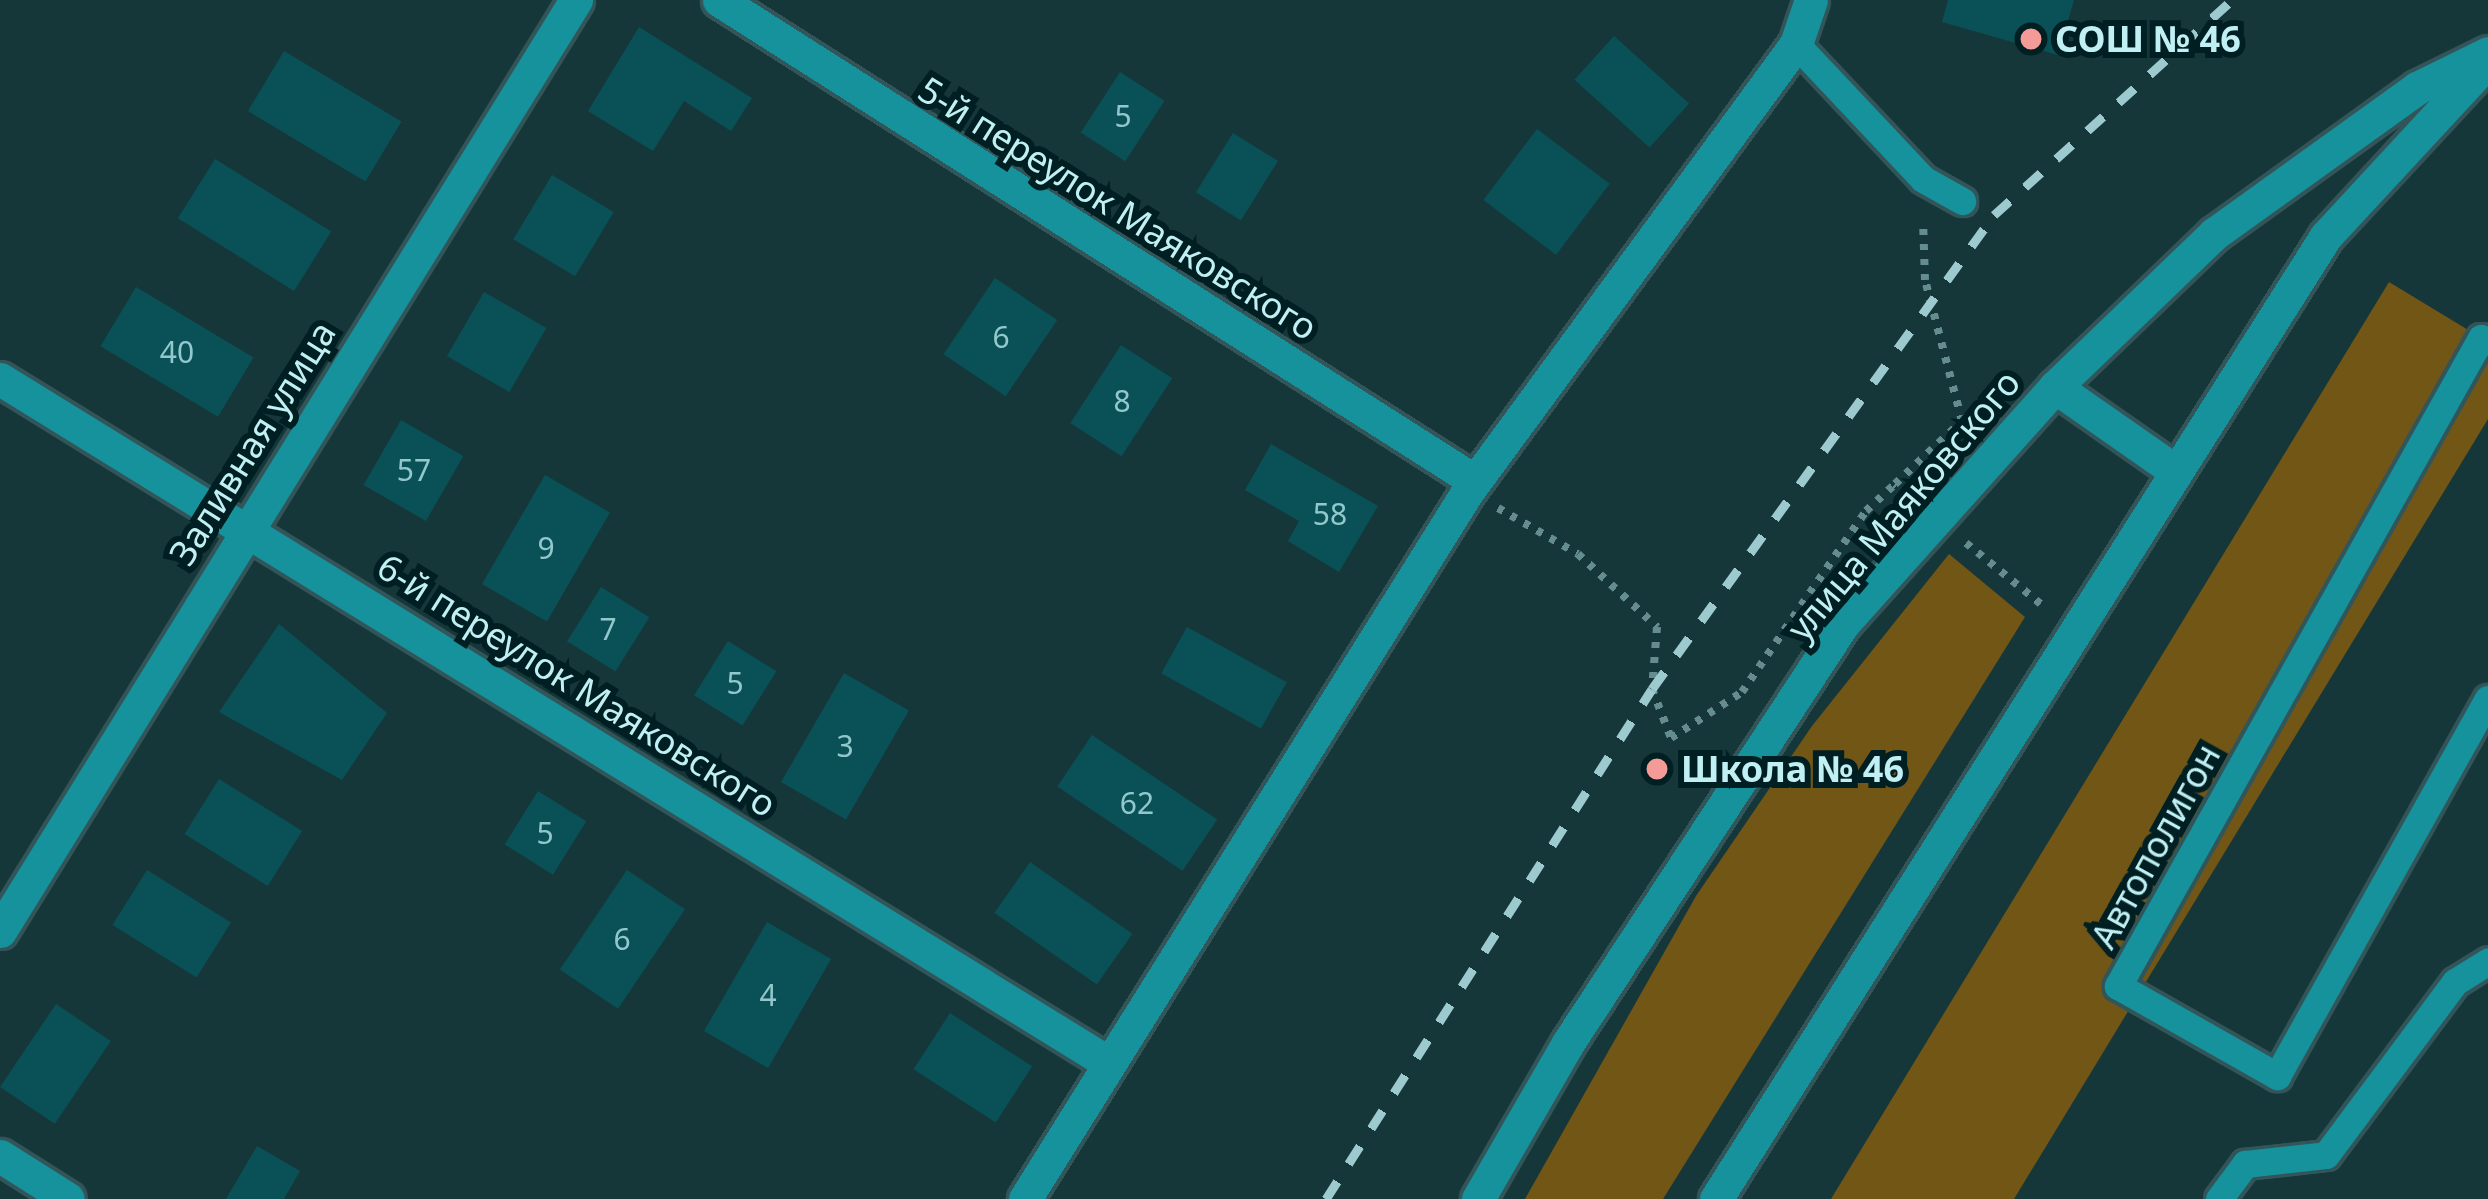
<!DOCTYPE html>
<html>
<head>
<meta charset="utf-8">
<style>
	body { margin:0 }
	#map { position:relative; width:2488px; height:1199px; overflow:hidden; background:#16373a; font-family:"Noto Sans",sans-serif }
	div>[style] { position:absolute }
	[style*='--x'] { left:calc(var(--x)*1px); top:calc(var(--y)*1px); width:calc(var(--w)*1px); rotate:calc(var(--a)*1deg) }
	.forest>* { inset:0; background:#725616 }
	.building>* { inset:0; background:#095156; transform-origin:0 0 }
	.path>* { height:8px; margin-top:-4px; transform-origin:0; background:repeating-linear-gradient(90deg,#658d90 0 6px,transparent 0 15px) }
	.roads { filter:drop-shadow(3px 0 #325559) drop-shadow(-3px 0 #325559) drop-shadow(0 3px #325559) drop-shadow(0 -3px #325559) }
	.service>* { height:27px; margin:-13.5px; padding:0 13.5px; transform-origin:13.5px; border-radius:13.5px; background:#16929c }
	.minor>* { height:33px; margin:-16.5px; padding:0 16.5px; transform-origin:16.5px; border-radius:16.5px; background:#16929c }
	.secondary>* { height:33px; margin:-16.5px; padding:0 16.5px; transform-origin:16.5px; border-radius:16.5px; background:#16929c }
	.rail>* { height:9px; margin-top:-4.5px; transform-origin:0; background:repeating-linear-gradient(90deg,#9dcace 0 21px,transparent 0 42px) }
	.dots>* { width:33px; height:33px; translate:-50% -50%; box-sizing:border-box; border:6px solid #001f22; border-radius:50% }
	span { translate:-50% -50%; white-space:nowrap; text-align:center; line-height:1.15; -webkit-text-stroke:12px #001f22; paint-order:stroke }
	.number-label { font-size:30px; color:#92c8cc }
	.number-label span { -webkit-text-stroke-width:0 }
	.poi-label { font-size:36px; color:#c0f0f4; font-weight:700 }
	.left { translate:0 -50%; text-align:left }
	.street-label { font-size:36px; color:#c0f0f4 }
</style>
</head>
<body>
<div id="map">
	<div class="forest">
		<div style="clip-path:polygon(2389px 282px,2488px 342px,2488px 419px,2014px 1199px,1831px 1199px)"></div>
		<div style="clip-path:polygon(1949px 554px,2025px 617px,1663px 1199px,1525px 1199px,1696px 896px,1812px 726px)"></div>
	</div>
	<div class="building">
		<div style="clip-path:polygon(1948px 0,2074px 0,2058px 55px,1942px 22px)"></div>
		<div style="clip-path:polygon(639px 27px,752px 98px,731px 131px,684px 101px,653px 151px,588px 111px)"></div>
		<div style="left:1614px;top:36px;width:101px;height:59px;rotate:42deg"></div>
		<div style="left:284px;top:51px;width:137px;height:70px;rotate:31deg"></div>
		<div style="left:1120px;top:72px;width:53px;height:72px;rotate:33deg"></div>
		<div style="left:1537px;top:129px;width:91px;height:89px;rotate:37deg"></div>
		<div style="left:1233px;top:133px;width:53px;height:70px;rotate:32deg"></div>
		<div style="left:215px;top:159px;width:137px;height:70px;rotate:32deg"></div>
		<div style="left:552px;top:175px;width:72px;height:75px;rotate:31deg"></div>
		<div style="left:995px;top:278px;width:75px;height:92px;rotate:34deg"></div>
		<div style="left:136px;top:287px;width:137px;height:69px;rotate:31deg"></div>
		<div style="left:484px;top:292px;width:72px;height:74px;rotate:30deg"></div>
		<div style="left:1121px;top:345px;width:61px;height:93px;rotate:33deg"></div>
		<div style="left:401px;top:420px;width:72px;height:75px;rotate:30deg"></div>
		<div style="clip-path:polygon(1271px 444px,1378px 506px,1339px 572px,1288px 541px,1299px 521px,1245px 490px)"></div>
		<div style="left:545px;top:475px;width:75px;height:126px;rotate:30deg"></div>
		<div style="left:601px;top:587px;width:57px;height:64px;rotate:32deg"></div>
		<div style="clip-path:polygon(279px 624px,387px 713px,342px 780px,219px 712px)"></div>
		<div style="left:1187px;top:627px;width:114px;height:53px;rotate:29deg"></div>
		<div style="left:728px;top:641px;width:57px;height:64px;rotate:32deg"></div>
		<div style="left:844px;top:673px;width:75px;height:126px;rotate:30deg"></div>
		<div style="left:1092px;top:735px;width:151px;height:62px;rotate:34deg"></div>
		<div style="left:219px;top:779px;width:98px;height:65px;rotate:32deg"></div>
		<div style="left:538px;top:791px;width:57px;height:63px;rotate:32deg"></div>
		<div style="left:1030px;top:862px;width:125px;height:62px;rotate:35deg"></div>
		<div style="left:147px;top:870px;width:99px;height:65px;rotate:32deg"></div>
		<div style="left:627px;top:870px;width:70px;height:120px;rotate:34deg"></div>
		<div style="left:767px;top:922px;width:74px;height:126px;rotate:30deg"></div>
		<div style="left:56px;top:1004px;width:66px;height:100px;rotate:34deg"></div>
		<div style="left:950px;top:1013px;width:98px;height:67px;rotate:33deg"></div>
		<div style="clip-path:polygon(257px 1146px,300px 1171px,284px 1199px,226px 1199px)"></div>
	</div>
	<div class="path">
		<div style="--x:1908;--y:495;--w:17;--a:-140"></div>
		<div style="--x:1895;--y:484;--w:92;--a:-43.2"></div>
		<div style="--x:1962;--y:421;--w:146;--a:-104.7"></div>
		<div style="--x:1925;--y:280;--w:60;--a:-91.9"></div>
		<div style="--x:1498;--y:508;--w:92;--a:29.9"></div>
		<div style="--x:1578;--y:554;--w:108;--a:42.7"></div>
		<div style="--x:1657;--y:627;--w:62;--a:94.6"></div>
		<div style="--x:1652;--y:689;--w:53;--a:68.8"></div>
		<div style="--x:1671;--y:738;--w:85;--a:-32.9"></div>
		<div style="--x:1742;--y:692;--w:219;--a:-55.6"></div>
		<div style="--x:1866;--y:511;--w:40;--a:-43"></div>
		<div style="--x:1966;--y:543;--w:104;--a:39.2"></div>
	</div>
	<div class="roads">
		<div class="service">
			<div style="--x:1796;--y:44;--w:185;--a:46.7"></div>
			<div style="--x:1923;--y:179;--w:45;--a:29.4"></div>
			<div style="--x:2488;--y:342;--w:8;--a:-150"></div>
			<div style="--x:2481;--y:338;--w:743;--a:119.26"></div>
			<div style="--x:2118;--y:986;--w:183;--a:29.5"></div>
			<div style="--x:2277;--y:1076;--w:432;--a:-60.8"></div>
			<div style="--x:2219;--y:1199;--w:44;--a:-53.4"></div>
			<div style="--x:2245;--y:1164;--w:81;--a:-6.3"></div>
			<div style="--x:2326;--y:1155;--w:216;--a:-53.3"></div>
			<div style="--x:2455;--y:982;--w:39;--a:-32"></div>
		</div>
		<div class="minor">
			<div style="--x:719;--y:0;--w:896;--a:32.47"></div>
			<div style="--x:0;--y:379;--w:1303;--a:31.67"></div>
			<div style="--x:0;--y:931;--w:1095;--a:-58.26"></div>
			<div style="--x:0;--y:1156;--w:80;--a:32.3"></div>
			<div style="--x:1025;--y:1199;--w:835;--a:-57.97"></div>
			<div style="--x:1468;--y:491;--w:554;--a:-53.73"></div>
			<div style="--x:1796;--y:44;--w:46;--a:-71.2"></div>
		</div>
		<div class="secondary">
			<div style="--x:2055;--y:387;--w:141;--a:34.9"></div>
			<div style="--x:1478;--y:1199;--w:180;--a:-60"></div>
			<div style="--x:1568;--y:1043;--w:501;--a:-56.72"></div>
			<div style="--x:1843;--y:624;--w:318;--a:-48.2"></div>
			<div style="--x:2055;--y:387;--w:221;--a:-43.9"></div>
			<div style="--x:2214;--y:234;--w:250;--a:-35.7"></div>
			<div style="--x:2417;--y:88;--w:79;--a:-26.2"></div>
			<div style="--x:1716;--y:1199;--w:1140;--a:-57.65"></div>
			<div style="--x:2326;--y:236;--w:237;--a:-47.2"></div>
		</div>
	</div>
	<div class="rail">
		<div style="--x:1326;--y:1199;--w:605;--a:-57.41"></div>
		<div style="--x:1652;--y:689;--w:584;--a:-54.19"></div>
		<div style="--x:1994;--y:215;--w:321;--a:-42.1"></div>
	</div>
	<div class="dots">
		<div style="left:2031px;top:39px;background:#f59b97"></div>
		<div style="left:1657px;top:769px;background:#f59b97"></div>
	</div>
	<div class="number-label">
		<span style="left:1123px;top:116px">5</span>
		<span style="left:1001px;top:337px">6</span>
		<span style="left:177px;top:352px">40</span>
		<span style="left:1122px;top:401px">8</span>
		<span style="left:414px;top:470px">57</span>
		<span style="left:1330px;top:514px">58</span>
		<span style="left:546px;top:548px">9</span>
		<span style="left:608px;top:629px">7</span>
		<span style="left:735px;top:683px">5</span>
		<span style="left:845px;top:746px">3</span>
		<span style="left:1137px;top:803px">62</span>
		<span style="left:545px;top:833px">5</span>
		<span style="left:622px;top:939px">6</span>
		<span style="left:768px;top:995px">4</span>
	</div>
	<div class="poi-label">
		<span class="left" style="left:2055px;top:39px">СОШ № 46</span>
		<span class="left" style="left:1681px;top:769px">Школа № 46</span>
	</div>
	<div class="street-label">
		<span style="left:1118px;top:208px;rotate:32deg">5-й переулок Маяковского</span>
		<span style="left:252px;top:443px;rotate:-58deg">Заливная улица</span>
		<span style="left:1903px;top:505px;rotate:-50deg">улица Маяковского</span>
		<span style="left:577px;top:685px;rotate:32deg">6-й переулок Маяковского</span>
		<span style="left:2155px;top:846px;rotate:-61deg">Автополигон</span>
	</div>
</div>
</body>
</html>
